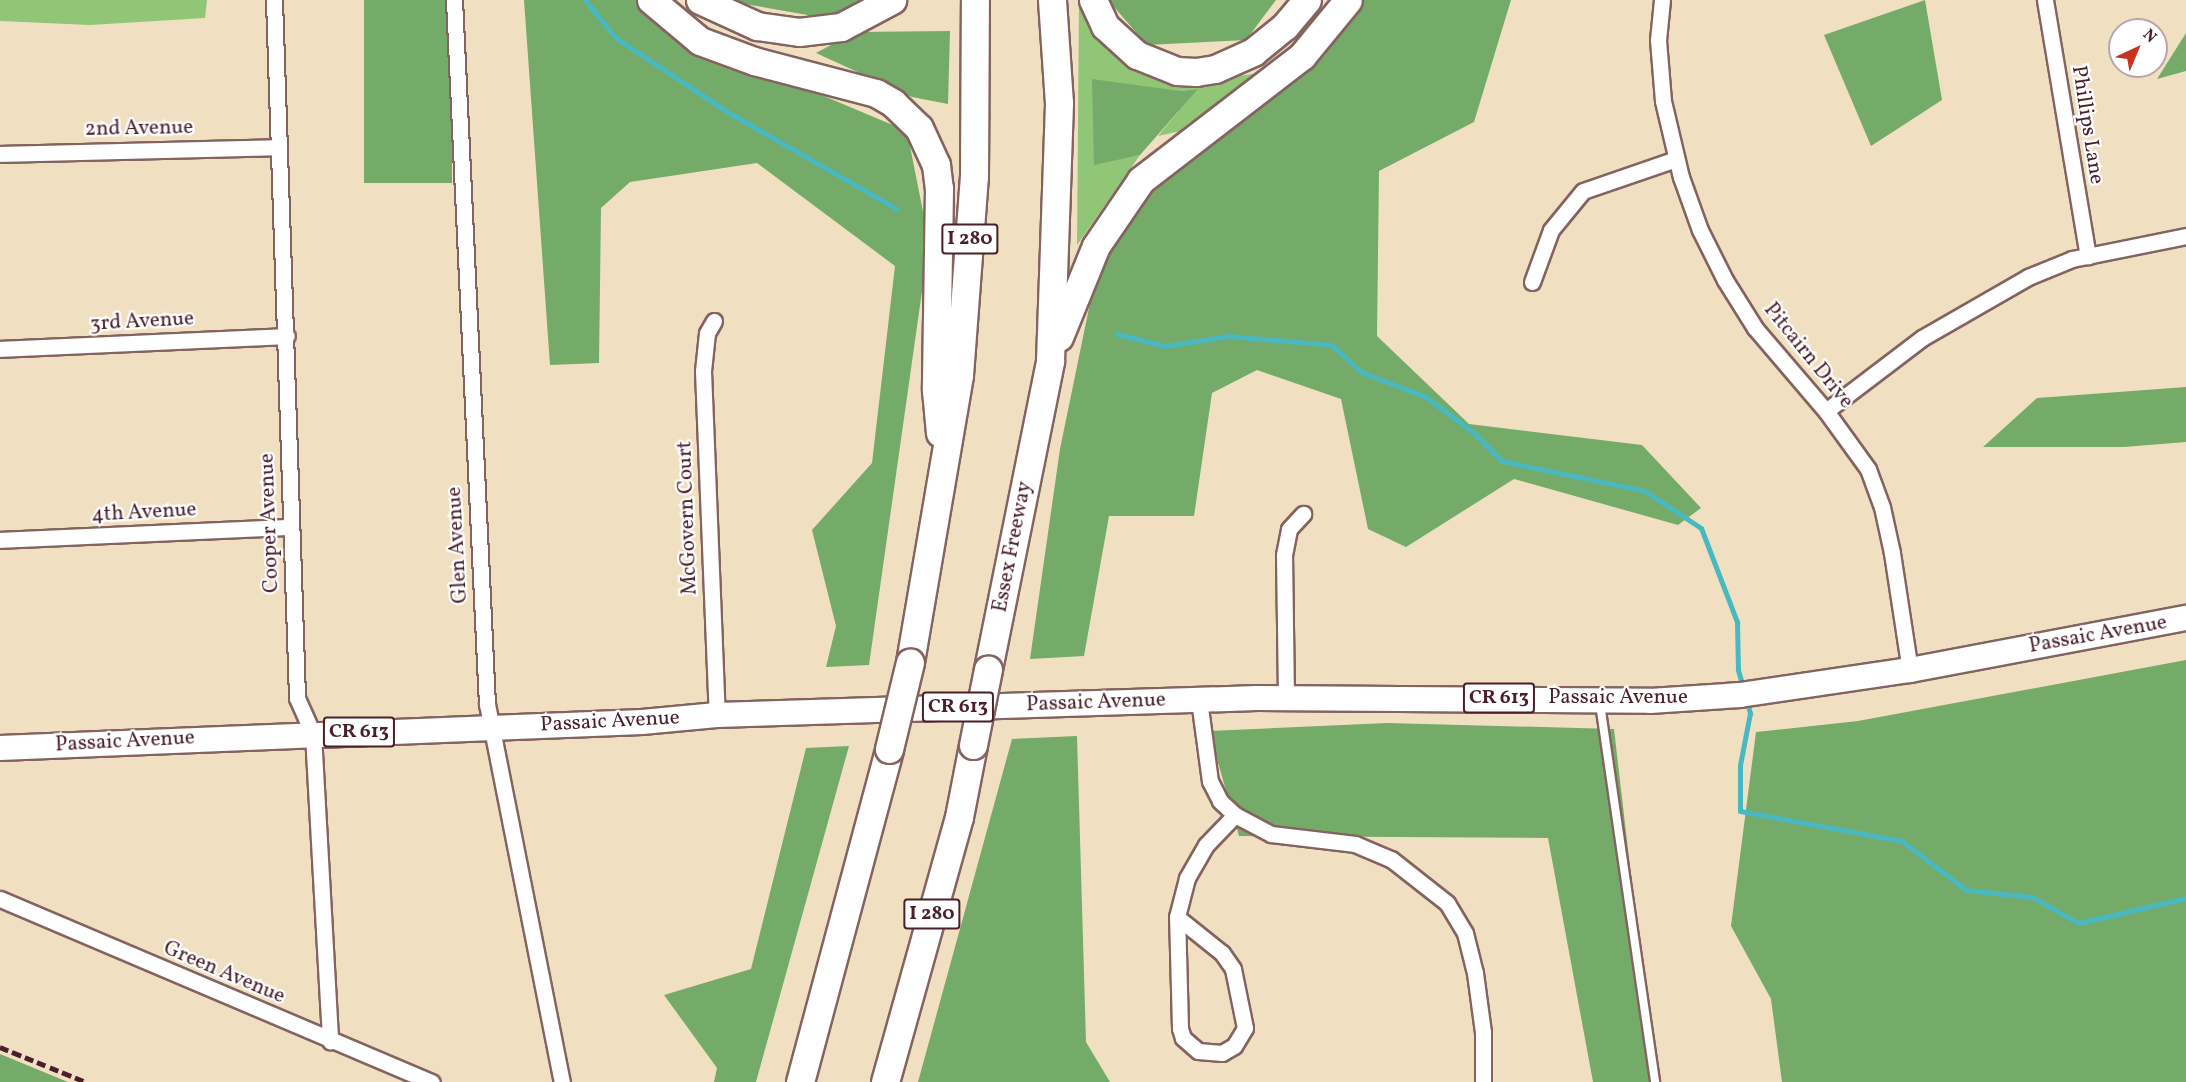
<!DOCTYPE html>
<html>
<head>
<meta charset="utf-8">
<style>
	body { margin:0 }
	#map { position:relative; width:2186px; height:1082px; overflow:hidden; background:#f0e0c1; font-family:Vollkorn,serif }
	div>[style] { position:absolute }
	[style*='--x'] { left:calc(var(--x)*1px); top:calc(var(--y)*1px); width:calc(var(--w)*1px); rotate:calc(var(--a)*1deg) }
	.green>* { inset:0; background:#91c677 }
	.forest>* { inset:0; background:#74ab68; transform-origin:0 0 }
	.stream>* { height:5px; margin:-2.5px; padding:0 2.5px; transform-origin:2.5px; border-radius:2.5px; background:#49b8c0 }
	.roads { filter:drop-shadow(2px 0 #846360) drop-shadow(-2px 0 #846360) drop-shadow(0 2px #846360) drop-shadow(0 -2px #846360) }
	.service>* { height:8px; margin:-4px; padding:0 4px; transform-origin:4px; border-radius:4px; background:#fff }
	.minor>* { height:15px; margin:-7.5px; padding:0 7.5px; transform-origin:7.5px; border-radius:7.5px; background:#fff }
	.primary>* { height:24px; margin:-12px; padding:0 12px; transform-origin:12px; border-radius:12px; background:#fff }
	.motorway>* { height:27px; margin:-13.5px; padding:0 13.5px; transform-origin:13.5px; border-radius:13.5px; background:#fff }
	.rail>* { height:4.5px; margin-top:-2.25px; transform-origin:0; background:repeating-linear-gradient(90deg,#4a1f2b 0 9px,transparent 0 13.5px) }
	.bridges { filter:drop-shadow(2px 0 #846360) drop-shadow(-2px 0 #846360) drop-shadow(0 2px #846360) drop-shadow(0 -2px #846360) }
	.motorway-bridge>* { height:27px; margin:-13.5px; padding:0 13.5px; transform-origin:13.5px; border-radius:13.5px; background:#fff }
	span { translate:-50% -50%; white-space:nowrap; text-align:center; line-height:1.15; -webkit-text-stroke:4.5px #fff; paint-order:stroke }
	.shield-label span { padding:2px 4px; background:#fff; border:2px solid; border-radius:4px; -webkit-text-stroke-width:0 }
	.shield-label { font-size:20px; color:#4a1f2b; font-weight:700 }
	.street-label { font-size:21px; color:#4a1f2b }
	.north { position:absolute; left:2108px; top:18px; width:60px; height:60px; box-sizing:border-box; background:#fff; border:2px solid #b7a5aa; border-radius:50%; rotate:44deg; font-size:16px; font-weight:700; line-height:24px; text-align:center; color:#4a1f2b }
	.north::after { content:''; display:block; margin:auto; width:21px; height:27px; background:#c8321e; clip-path:polygon(50% 0,100% 100%,50% 72%,0 100%) }
</style>
</head>
<body>
<div id="map">
	<div class="green">
		<div style="clip-path:polygon(0 0,207px 0,205px 18px,90px 25px,0 21px)"></div>
		<div style="clip-path:polygon(1079px 0,1101px 34px,1212px 80px,1266px 72px,1181px 131px,1158px 136px,1197px 89px,1180px 91px,1094px 164px,1140px 155px,1077px 245px)"></div>
	</div>
	<div class="forest">
		<div style="left:364px;top:0;width:88px;height:183px"></div>
		<div style="clip-path:polygon(524px 0,647px 0,667px 30px,907px 131px,929px 242px,869px 665px,826px 667px,836px 626px,812px 530px,872px 463px,895px 266px,757px 163px,630px 182px,601px 208px,599px 363px,550px 365px)"></div>
		<div style="clip-path:polygon(723px 0,861px 0,830px 19px)"></div>
		<div style="clip-path:polygon(1108px 0,1276px 0,1246px 40px,1147px 45px)"></div>
		<div style="clip-path:polygon(1357px 0,1511px 0,1474px 122px,1379px 171px,1377px 336px,1469px 424px,1642px 445px,1701px 508px,1678px 525px,1514px 479px,1406px 547px,1368px 529px,1341px 399px,1257px 370px,1212px 393px,1194px 516px,1109px 516px,1084px 656px,1030px 659px,1060px 449px,1097px 269px,1160px 176px)"></div>
		<div style="clip-path:polygon(1925px 0,1942px 100px,1871px 146px,1824px 35px)"></div>
		<div style="clip-path:polygon(950px 31px,948px 104px,912px 97px,816px 53px,855px 32px)"></div>
		<div style="clip-path:polygon(2186px 33px,2186px 71px,2157px 79px)"></div>
		<div style="clip-path:polygon(1092px 79px,1180px 91px,1198px 89px,1140px 155px,1094px 165px)"></div>
		<div style="clip-path:polygon(2186px 387px,2186px 442px,2124px 447px,1983px 447px,2037px 398px)"></div>
		<div style="clip-path:polygon(2186px 660px,2186px 1082px,1782px 1082px,1771px 999px,1731px 926px,1756px 732px,1858px 721px)"></div>
		<div style="clip-path:polygon(1387px 723px,1614px 729px,1655px 1082px,1593px 1082px,1548px 838px,1239px 836px,1209px 731px)"></div>
		<div style="clip-path:polygon(1077px 736px,1086px 1042px,1110px 1082px,918px 1082px,1012px 739px)"></div>
		<div style="clip-path:polygon(849px 746px,756px 1082px,714px 1082px,717px 1068px,664px 995px,751px 969px,806px 748px)"></div>
		<div style="clip-path:polygon(0 1054px,68px 1082px,0 1082px)"></div>
	</div>
	<div class="stream">
		<div style="--x:585;--y:0;--w:49;--a:50.8"></div>
		<div style="--x:616;--y:38;--w:138;--a:33.5"></div>
		<div style="--x:731;--y:114;--w:191;--a:29.8"></div>
		<div style="--x:1117;--y:334;--w:49;--a:14"></div>
		<div style="--x:1165;--y:346;--w:64;--a:-9"></div>
		<div style="--x:1228;--y:336;--w:104;--a:4.9"></div>
		<div style="--x:1332;--y:345;--w:40;--a:43"></div>
		<div style="--x:1361;--y:372;--w:70;--a:21"></div>
		<div style="--x:1426;--y:397;--w:60;--a:36.9"></div>
		<div style="--x:1474;--y:433;--w:40;--a:45"></div>
		<div style="--x:1502;--y:461;--w:146;--a:11.8"></div>
		<div style="--x:1645;--y:491;--w:67;--a:33.5"></div>
		<div style="--x:1701;--y:528;--w:101;--a:69"></div>
		<div style="--x:1737;--y:622;--w:48;--a:88.8"></div>
		<div style="--x:1738;--y:670;--w:18;--a:74"></div>
		<div style="--x:1746;--y:699;--w:15;--a:74"></div>
		<div style="--x:1750;--y:713;--w:53;--a:100.9"></div>
		<div style="--x:1740;--y:765;--w:46;--a:90"></div>
		<div style="--x:1740;--y:811;--w:165;--a:10.5"></div>
		<div style="--x:1902;--y:841;--w:81;--a:37.4"></div>
		<div style="--x:1966;--y:890;--w:66;--a:6.1"></div>
		<div style="--x:2032;--y:897;--w:53;--a:29.5"></div>
		<div style="--x:2078;--y:923;--w:111;--a:-13"></div>
	</div>
	<div class="roads">
		<div class="service">
			<div style="--x:1600;--y:704;--w:382;--a:81.7"></div>
		</div>
		<div class="minor">
			<div style="--x:274;--y:0;--w:698;--a:88.11"></div>
			<div style="--x:297;--y:698;--w:39;--a:66"></div>
			<div style="--x:313;--y:734;--w:308;--a:86.8"></div>
			<div style="--x:454;--y:0;--w:705;--a:87.32"></div>
			<div style="--x:487;--y:704;--w:385;--a:78.8"></div>
			<div style="--x:1662;--y:0;--w:40;--a:95.7"></div>
			<div style="--x:1658;--y:40;--w:61;--a:85.3"></div>
			<div style="--x:1663;--y:101;--w:78;--a:76.7"></div>
			<div style="--x:1681;--y:177;--w:56;--a:70.3"></div>
			<div style="--x:1700;--y:230;--w:56;--a:63.4"></div>
			<div style="--x:1725;--y:280;--w:57;--a:58"></div>
			<div style="--x:1755;--y:328;--w:109;--a:49.5"></div>
			<div style="--x:1826;--y:411;--w:72;--a:54.1"></div>
			<div style="--x:1868;--y:469;--w:40;--a:69.8"></div>
			<div style="--x:1882;--y:507;--w:47;--a:77.7"></div>
			<div style="--x:1892;--y:553;--w:118;--a:81.3"></div>
			<div style="--x:2045;--y:0;--w:260;--a:80.5"></div>
			<div style="--x:0;--y:154;--w:279;--a:-1.4"></div>
			<div style="--x:1532;--y:282;--w:55;--a:-69.9"></div>
			<div style="--x:1551;--y:230;--w:50;--a:-50.6"></div>
			<div style="--x:1583;--y:191;--w:98;--a:-19"></div>
			<div style="--x:714;--y:321;--w:14;--a:120"></div>
			<div style="--x:707;--y:333;--w:38;--a:96"></div>
			<div style="--x:703;--y:371;--w:344;--a:87.7"></div>
			<div style="--x:0;--y:349;--w:287;--a:-2.6"></div>
			<div style="--x:1826;--y:411;--w:121;--a:-37.2"></div>
			<div style="--x:1922;--y:338;--w:122;--a:-29.9"></div>
			<div style="--x:2028;--y:277;--w:48;--a:-22.2"></div>
			<div style="--x:2072;--y:259;--w:116;--a:-11.4"></div>
			<div style="--x:0;--y:540;--w:291;--a:-2.6"></div>
			<div style="--x:1286;--y:697;--w:142;--a:-90.8"></div>
			<div style="--x:1284;--y:555;--w:26;--a:-79"></div>
			<div style="--x:1289;--y:529;--w:21;--a:-47"></div>
			<div style="--x:1199;--y:700;--w:82;--a:82.3"></div>
			<div style="--x:1210;--y:781;--w:22;--a:63"></div>
			<div style="--x:1220;--y:801;--w:21;--a:43"></div>
			<div style="--x:1235;--y:815;--w:41;--a:27.8"></div>
			<div style="--x:1271;--y:834;--w:85;--a:6.8"></div>
			<div style="--x:1355;--y:844;--w:39;--a:23"></div>
			<div style="--x:1391;--y:859;--w:71;--a:38.2"></div>
			<div style="--x:1447;--y:903;--w:35;--a:59"></div>
			<div style="--x:1465;--y:933;--w:41;--a:76"></div>
			<div style="--x:1475;--y:973;--w:60;--a:82.3"></div>
			<div style="--x:1483;--y:1032;--w:50;--a:90"></div>
			<div style="--x:0;--y:899;--w:469;--a:23"></div>
			<div style="--x:1177;--y:917;--w:58;--a:38.7"></div>
			<div style="--x:1222;--y:953;--w:19;--a:55"></div>
			<div style="--x:1233;--y:969;--w:60;--a:78.5"></div>
			<div style="--x:1245;--y:1028;--w:21;--a:121"></div>
			<div style="--x:1234;--y:1046;--w:14;--a:150"></div>
			<div style="--x:1222;--y:1053;--w:24;--a:-175"></div>
			<div style="--x:1198;--y:1051;--w:20;--a:-139"></div>
			<div style="--x:1183;--y:1038;--w:10;--a:-107"></div>
			<div style="--x:1180;--y:1028;--w:111;--a:-91.5"></div>
			<div style="--x:1177;--y:917;--w:40;--a:-75.6"></div>
			<div style="--x:1187;--y:878;--w:38;--a:-60"></div>
			<div style="--x:1206;--y:845;--w:42;--a:-46"></div>
		</div>
		<div class="primary">
			<div style="--x:0;--y:748;--w:643;--a:-2.32"></div>
			<div style="--x:642;--y:722;--w:75;--a:-5.3"></div>
			<div style="--x:717;--y:715;--w:540;--a:-1.8"></div>
			<div style="--x:1257;--y:698;--w:393;--a:0.4"></div>
			<div style="--x:1650;--y:701;--w:90;--a:-3.8"></div>
			<div style="--x:1740;--y:695;--w:172;--a:-8.4"></div>
			<div style="--x:1910;--y:670;--w:281;--a:-10.7"></div>
		</div>
		<div class="motorway">
			<div style="--x:651;--y:0;--w:64;--a:39.9"></div>
			<div style="--x:700;--y:41;--w:58;--a:20.3"></div>
			<div style="--x:754;--y:61;--w:126;--a:14.7"></div>
			<div style="--x:876;--y:93;--w:20;--a:30"></div>
			<div style="--x:893;--y:103;--w:36;--a:44"></div>
			<div style="--x:919;--y:128;--w:41;--a:65.3"></div>
			<div style="--x:936;--y:165;--w:23;--a:83"></div>
			<div style="--x:939;--y:188;--w:202;--a:90.9"></div>
			<div style="--x:936;--y:390;--w:43;--a:84.7"></div>
			<div style="--x:700;--y:0;--w:63;--a:24.5"></div>
			<div style="--x:757;--y:26;--w:42;--a:8.1"></div>
			<div style="--x:799;--y:32;--w:42;--a:-6.8"></div>
			<div style="--x:841;--y:27;--w:58;--a:-27.9"></div>
			<div style="--x:1093;--y:0;--w:29;--a:65"></div>
			<div style="--x:1105;--y:26;--w:43;--a:42.2"></div>
			<div style="--x:1137;--y:55;--w:43;--a:21.8"></div>
			<div style="--x:1177;--y:71;--w:19;--a:3"></div>
			<div style="--x:1196;--y:72;--w:19;--a:-9"></div>
			<div style="--x:1215;--y:69;--w:42;--a:-24.1"></div>
			<div style="--x:1253;--y:52;--w:41;--a:-39.1"></div>
			<div style="--x:1285;--y:26;--w:34;--a:-50"></div>
			<div style="--x:1059;--y:337;--w:98;--a:-67.9"></div>
			<div style="--x:1096;--y:246;--w:80;--a:-55.7"></div>
			<div style="--x:1141;--y:180;--w:203;--a:-37.6"></div>
			<div style="--x:1302;--y:56;--w:72;--a:-50.6"></div>
			<div style="--x:910;--y:662;--w:291;--a:-80.3"></div>
			<div style="--x:959;--y:375;--w:199;--a:-85.7"></div>
			<div style="--x:974;--y:177;--w:177;--a:-89.7"></div>
			<div style="--x:988;--y:669;--w:314;--a:-78.6"></div>
			<div style="--x:1050;--y:361;--w:258;--a:-88"></div>
			<div style="--x:1059;--y:103;--w:103;--a:-93.9"></div>
			<div style="--x:800;--y:1082;--w:345;--a:-75"></div>
			<div style="--x:885;--y:1082;--w:275;--a:-74.4"></div>
			<div style="--x:959;--y:817;--w:73;--a:-79"></div>
		</div>
	</div>
	<div class="rail">
		<div style="--x:0;--y:1047;--w:93;--a:22.1"></div>
	</div>
	<div class="bridges">
		<div class="motorway-bridge">
			<div style="--x:973;--y:745;--w:77;--a:-78.8"></div>
			<div style="--x:889;--y:749;--w:89;--a:-76.4"></div>
		</div>
	</div>
	<div class="shield-label">
		<span style="left:970px;top:239px">I 280</span>
		<span style="left:1499px;top:698px">CR 613</span>
		<span style="left:958px;top:707px">CR 613</span>
		<span style="left:359px;top:732px">CR 613</span>
		<span style="left:932px;top:914px">I 280</span>
	</div>
	<div class="street-label">
		<span style="left:2087px;top:125px;rotate:81deg">Phillips Lane</span>
		<span style="left:139px;top:129px;rotate:-1deg">2nd Avenue</span>
		<span style="left:142px;top:322px;rotate:-3deg">3rd Avenue</span>
		<span style="left:1808px;top:356px;rotate:51deg">Pitcairn Drive</span>
		<span style="left:144px;top:513px;rotate:-3deg">4th Avenue</span>
		<span style="left:688px;top:518px;rotate:-92deg">McGovern Court</span>
		<span style="left:270px;top:523px;rotate:-92deg">Cooper Avenue</span>
		<span style="left:458px;top:545px;rotate:-93deg">Glen Avenue</span>
		<span style="left:1013px;top:547px;rotate:-79deg">Essex Freeway</span>
		<span style="left:2098px;top:635px;rotate:-10deg">Passaic Avenue</span>
		<span style="left:1618px;top:698px">Passaic Avenue</span>
		<span style="left:1096px;top:703px;rotate:-2deg">Passaic Avenue</span>
		<span style="left:610px;top:722px;rotate:-3deg">Passaic Avenue</span>
		<span style="left:125px;top:742px;rotate:-3deg">Passaic Avenue</span>
		<span style="left:224px;top:973px;rotate:23deg">Green Avenue</span>
	</div>
	<div class="north">N</div>
</div>
</body>
</html>
